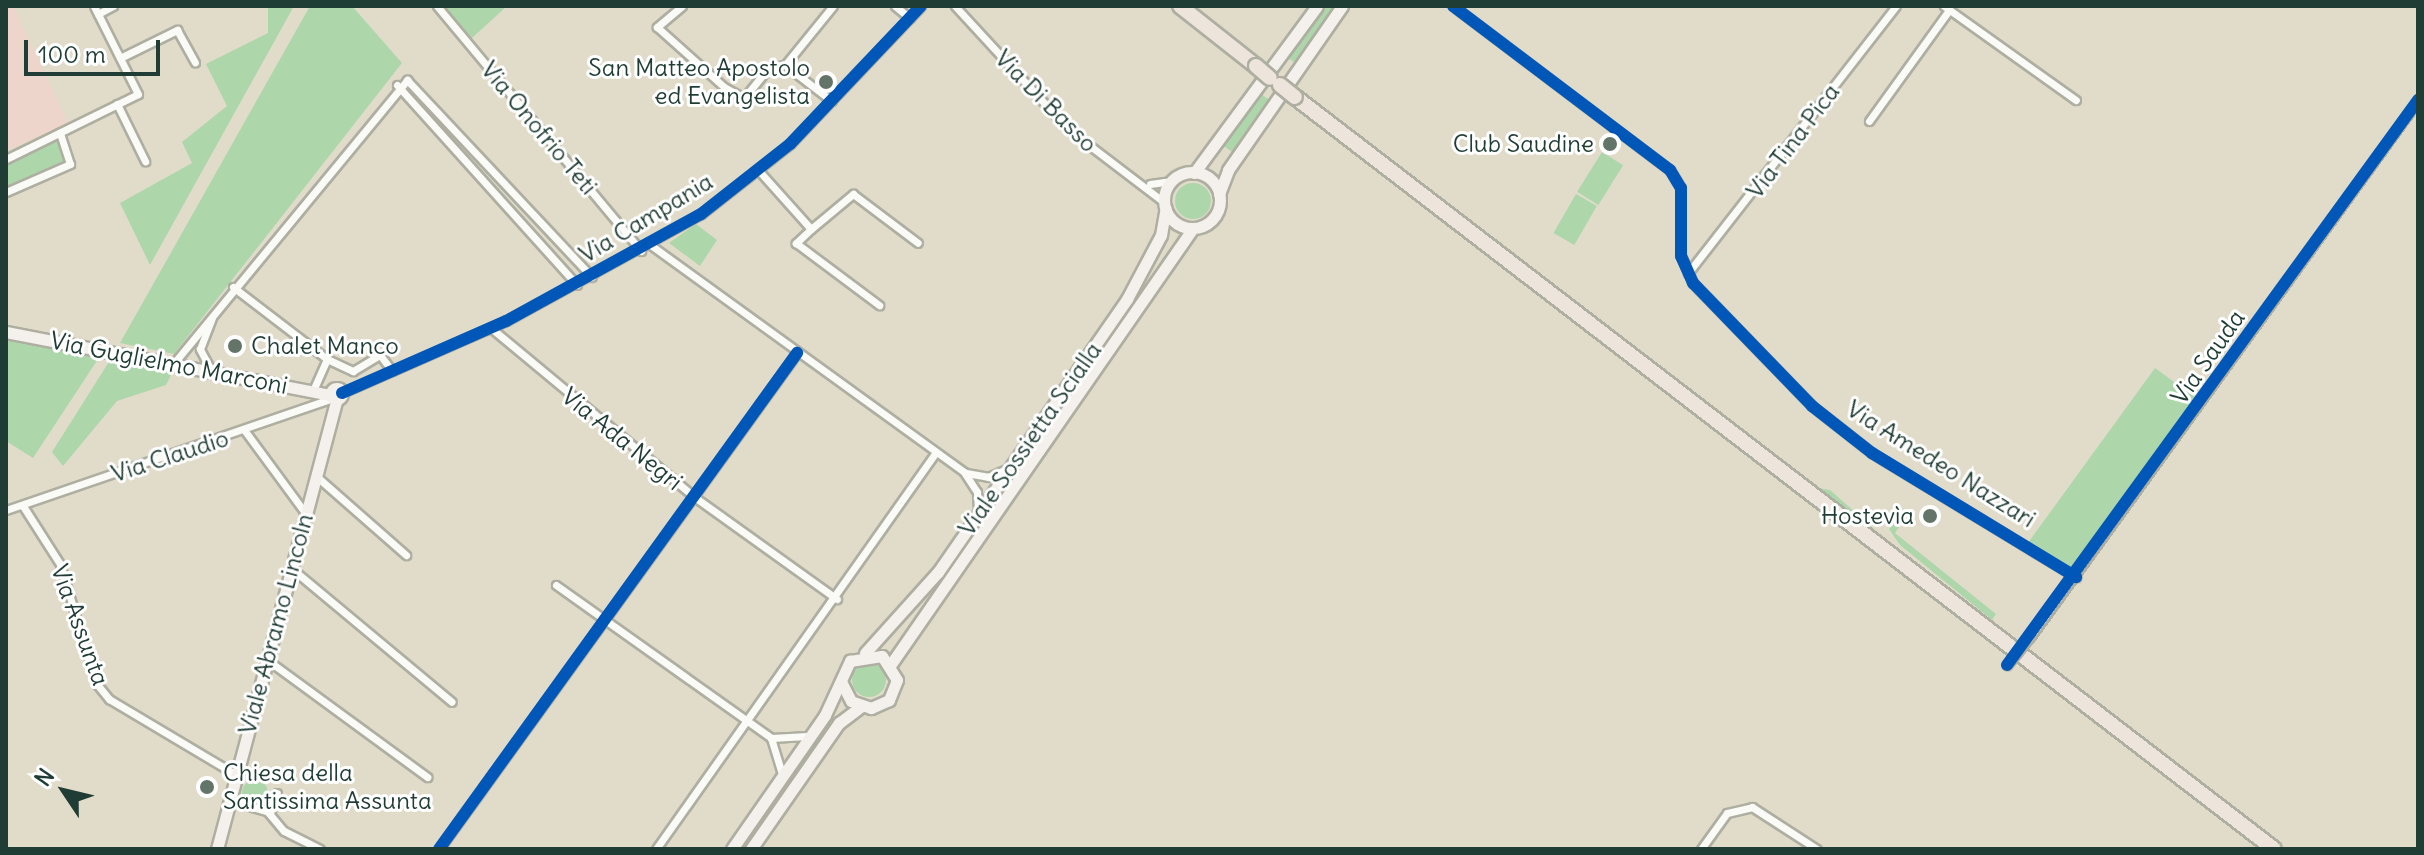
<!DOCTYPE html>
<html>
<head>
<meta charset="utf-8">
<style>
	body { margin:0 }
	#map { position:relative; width:2424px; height:855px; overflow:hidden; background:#e0dcc9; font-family:Delius,sans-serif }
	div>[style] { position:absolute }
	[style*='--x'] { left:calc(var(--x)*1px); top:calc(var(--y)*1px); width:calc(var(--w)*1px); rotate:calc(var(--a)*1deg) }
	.built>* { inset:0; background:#edd5cb }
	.green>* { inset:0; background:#add7ab; transform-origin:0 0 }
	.round { border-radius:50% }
	.roads { filter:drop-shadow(2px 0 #aeaea1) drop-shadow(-2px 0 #aeaea1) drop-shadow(0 2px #aeaea1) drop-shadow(0 -2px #aeaea1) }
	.street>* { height:7px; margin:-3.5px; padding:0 3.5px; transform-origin:3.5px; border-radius:3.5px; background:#fafaf7 }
	.secondary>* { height:11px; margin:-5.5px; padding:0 5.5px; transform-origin:5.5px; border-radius:5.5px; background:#f4f1ed }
	.secondary>.ring { margin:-5.5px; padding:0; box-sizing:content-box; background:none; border:11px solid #f4f1ed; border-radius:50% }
	.highway>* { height:14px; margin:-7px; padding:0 7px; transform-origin:7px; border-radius:7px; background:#ede4dc }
	.bridges { filter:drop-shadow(2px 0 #aeaea1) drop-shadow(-2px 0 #aeaea1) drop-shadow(0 2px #aeaea1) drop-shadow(0 -2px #aeaea1) }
	.street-bridge>* { height:7px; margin:-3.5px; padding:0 3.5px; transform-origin:3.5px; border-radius:3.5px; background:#fafaf7 }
	.highway-bridge>* { height:14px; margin:-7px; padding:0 7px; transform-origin:7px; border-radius:7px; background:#ede4dc }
	.cycleway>* { height:12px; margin:-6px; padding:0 6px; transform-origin:6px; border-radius:6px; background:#0057b8 }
	.dots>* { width:22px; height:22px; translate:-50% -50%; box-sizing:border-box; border:4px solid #fff; border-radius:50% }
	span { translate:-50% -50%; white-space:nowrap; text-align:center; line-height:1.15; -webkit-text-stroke:6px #fff; paint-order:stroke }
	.poi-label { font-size:24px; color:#1f3d34 }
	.right { translate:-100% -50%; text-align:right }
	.left { translate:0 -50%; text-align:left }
	.street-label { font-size:24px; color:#1f3d34 }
	.frame { position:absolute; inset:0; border:8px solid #1f3d34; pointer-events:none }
	.north { position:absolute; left:24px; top:751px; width:80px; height:80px; -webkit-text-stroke:6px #fff; paint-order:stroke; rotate:305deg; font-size:22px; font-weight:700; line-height:32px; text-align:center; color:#1f3d34 }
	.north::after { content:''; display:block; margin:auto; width:28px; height:36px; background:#1f3d34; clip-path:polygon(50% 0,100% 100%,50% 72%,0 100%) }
	.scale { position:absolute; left:24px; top:40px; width:136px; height:36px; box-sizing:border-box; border:4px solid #1f3d34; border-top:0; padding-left:10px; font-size:24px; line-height:28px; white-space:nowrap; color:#1f3d34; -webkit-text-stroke:6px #fff; paint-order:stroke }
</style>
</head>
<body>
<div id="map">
	<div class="built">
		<div style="clip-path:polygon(6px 6px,13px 6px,68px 123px,6px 151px)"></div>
	</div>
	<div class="green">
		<div style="clip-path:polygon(268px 6px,294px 6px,150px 265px,120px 203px,192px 163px,182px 142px,227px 106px,206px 64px,268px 33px)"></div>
		<div style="clip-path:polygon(310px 6px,352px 6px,402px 63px,174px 354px,120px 343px)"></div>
		<div style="clip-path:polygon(444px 6px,507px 6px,472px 38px)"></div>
		<div style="clip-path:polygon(1324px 6px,1335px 6px,1297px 64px,1286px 57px)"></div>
		<div style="left:1261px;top:94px;width:12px;height:64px;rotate:35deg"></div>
		<div style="clip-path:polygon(62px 132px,70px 164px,6px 189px,6px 160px)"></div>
		<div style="left:1602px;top:152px;width:25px;height:47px;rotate:32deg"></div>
		<div class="round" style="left:1175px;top:183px;width:36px;height:36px"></div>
		<div style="left:1576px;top:194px;width:24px;height:45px;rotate:30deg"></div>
		<div style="clip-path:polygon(696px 224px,717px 240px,700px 266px,669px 243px)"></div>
		<div style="clip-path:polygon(6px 340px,100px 356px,33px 458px,6px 441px)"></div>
		<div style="clip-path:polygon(112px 357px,174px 369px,166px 385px,117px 401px,63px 466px,52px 452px)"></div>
		<div style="left:2155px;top:368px;width:57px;height:215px;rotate:36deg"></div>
		<div style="clip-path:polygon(1818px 488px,1830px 490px,1883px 537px,1881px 537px)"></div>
		<div style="clip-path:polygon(1895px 523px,1901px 524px,1895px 533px,1996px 614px,1992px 620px,1900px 545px,1889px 529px)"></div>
		<div class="round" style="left:852px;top:663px;width:34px;height:34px"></div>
		<div class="round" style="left:242px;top:780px;width:26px;height:26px"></div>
	</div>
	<div class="roads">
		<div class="street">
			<div style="--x:437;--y:6;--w:319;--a:50.2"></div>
			<div style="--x:682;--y:6;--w:33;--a:140"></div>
			<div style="--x:657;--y:27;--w:90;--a:41.8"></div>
			<div style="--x:724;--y:87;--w:23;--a:29"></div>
			<div style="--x:744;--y:98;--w:38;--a:-51"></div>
			<div style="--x:768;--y:68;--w:17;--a:-10"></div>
			<div style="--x:895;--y:6;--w:19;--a:39"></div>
			<div style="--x:955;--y:6;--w:167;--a:47.4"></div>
			<div style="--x:1068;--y:129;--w:122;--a:37.3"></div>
			<div style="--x:1453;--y:6;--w:272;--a:37.1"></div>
			<div style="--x:1670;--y:170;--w:21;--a:59"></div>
			<div style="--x:1681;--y:188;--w:68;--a:90"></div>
			<div style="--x:1681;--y:256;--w:30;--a:66"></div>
			<div style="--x:1693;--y:283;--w:171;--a:45.9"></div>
			<div style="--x:1812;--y:406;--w:76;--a:38.1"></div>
			<div style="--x:1872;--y:453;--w:239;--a:31.3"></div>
			<div style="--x:1944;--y:6;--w:162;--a:35.5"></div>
			<div style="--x:98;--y:14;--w:17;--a:-28"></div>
			<div style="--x:120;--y:58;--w:64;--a:-26.2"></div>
			<div style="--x:177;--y:30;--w:37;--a:61"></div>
			<div style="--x:785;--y:65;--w:76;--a:-50.9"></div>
			<div style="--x:785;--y:65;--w:59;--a:37.5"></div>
			<div style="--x:397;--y:85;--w:269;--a:48"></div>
			<div style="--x:117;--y:104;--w:64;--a:63.8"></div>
			<div style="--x:1869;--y:121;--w:137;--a:-54.2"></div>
			<div style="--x:6;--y:159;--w:147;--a:-26.2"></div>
			<div style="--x:138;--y:94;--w:98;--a:-116.6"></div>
			<div style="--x:760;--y:172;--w:76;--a:48.2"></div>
			<div style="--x:811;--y:229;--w:55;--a:-39.8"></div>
			<div style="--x:853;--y:194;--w:81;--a:37"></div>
			<div style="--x:1150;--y:184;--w:22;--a:-8"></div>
			<div style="--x:6;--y:192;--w:70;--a:-23.6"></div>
			<div style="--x:70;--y:164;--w:33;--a:-108"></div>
			<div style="--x:811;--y:229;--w:21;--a:137"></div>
			<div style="--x:796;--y:243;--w:104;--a:36.8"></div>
			<div style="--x:652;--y:246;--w:385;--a:35.9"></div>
			<div style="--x:964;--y:472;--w:24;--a:57"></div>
			<div style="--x:977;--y:492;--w:20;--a:87"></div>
			<div style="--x:1688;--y:273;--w:338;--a:-52.1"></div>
			<div style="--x:233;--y:287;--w:118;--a:37.5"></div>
			<div style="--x:327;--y:359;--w:35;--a:114"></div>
			<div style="--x:491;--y:328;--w:263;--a:39.7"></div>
			<div style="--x:693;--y:496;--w:177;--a:35.6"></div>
			<div style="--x:327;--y:359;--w:29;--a:25"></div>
			<div style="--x:353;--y:371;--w:31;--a:-31"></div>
			<div style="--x:380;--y:355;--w:20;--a:53"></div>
			<div style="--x:174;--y:363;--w:367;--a:-50.5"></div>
			<div style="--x:407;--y:80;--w:270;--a:46.8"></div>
			<div style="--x:211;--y:370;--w:24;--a:-118"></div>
			<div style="--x:200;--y:349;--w:33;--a:-69"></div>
			<div style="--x:342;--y:393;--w:179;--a:-23.7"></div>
			<div style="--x:506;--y:321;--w:222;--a:-28.8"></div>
			<div style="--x:701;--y:214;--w:113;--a:-38.2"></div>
			<div style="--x:790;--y:144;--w:190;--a:-46.5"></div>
			<div style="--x:245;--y:431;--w:103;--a:53.7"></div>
			<div style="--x:966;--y:473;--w:22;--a:10"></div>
			<div style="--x:988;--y:477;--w:21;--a:-23"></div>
			<div style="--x:316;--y:476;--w:120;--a:41.3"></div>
			<div style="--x:23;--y:506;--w:69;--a:57.5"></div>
			<div style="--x:60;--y:564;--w:124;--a:73.2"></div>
			<div style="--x:96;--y:683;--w:21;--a:51"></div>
			<div style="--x:109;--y:699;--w:147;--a:30.8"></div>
			<div style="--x:6;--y:510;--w:346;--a:-18.9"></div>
			<div style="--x:291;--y:568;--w:209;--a:39.8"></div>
			<div style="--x:556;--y:585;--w:264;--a:35.4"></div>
			<div style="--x:771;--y:738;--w:37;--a:73"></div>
			<div style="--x:2030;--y:637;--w:663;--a:-54.15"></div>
			<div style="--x:266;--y:659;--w:200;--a:36.2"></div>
			<div style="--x:771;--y:738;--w:36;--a:-3"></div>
			<div style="--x:231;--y:801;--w:37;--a:16"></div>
			<div style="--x:267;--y:811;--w:26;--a:50"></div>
			<div style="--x:284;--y:831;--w:40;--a:26.6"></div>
			<div style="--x:270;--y:813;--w:21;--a:-71"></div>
			<div style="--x:439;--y:849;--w:612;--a:-54.18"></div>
			<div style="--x:656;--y:849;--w:484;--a:-54.8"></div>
			<div style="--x:1701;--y:849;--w:44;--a:-54.2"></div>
			<div style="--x:1727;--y:813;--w:26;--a:-13"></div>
			<div style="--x:1752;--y:807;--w:77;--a:32.9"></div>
		</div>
		<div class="secondary">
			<div class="ring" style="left:1164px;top:172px;width:45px;height:45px"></div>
			<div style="--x:1194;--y:173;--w:207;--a:-53.6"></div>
			<div style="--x:1219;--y:194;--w:26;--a:-69"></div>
			<div style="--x:1228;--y:170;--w:200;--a:-55.2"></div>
			<div style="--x:6;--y:332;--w:331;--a:11"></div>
			<div class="ring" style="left:331.5px;top:388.5px;width:0;height:0"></div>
			<div style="--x:865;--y:653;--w:109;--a:-48"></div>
			<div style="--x:938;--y:572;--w:332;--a:-55.3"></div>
			<div style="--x:1127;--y:299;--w:72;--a:-62"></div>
			<div style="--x:1161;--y:235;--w:27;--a:-80"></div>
			<div style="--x:891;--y:664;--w:530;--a:-55.29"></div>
			<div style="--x:217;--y:849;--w:466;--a:-75.1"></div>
			<div style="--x:732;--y:849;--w:163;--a:-55.2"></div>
			<div style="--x:825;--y:715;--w:60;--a:-65.2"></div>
			<div style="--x:850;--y:661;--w:32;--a:-9"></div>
			<div style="--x:882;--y:656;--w:28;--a:58"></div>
			<div style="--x:897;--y:680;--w:22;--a:112"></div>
			<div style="--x:889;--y:700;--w:20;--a:156"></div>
			<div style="--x:871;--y:708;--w:21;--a:-161"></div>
			<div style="--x:851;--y:701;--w:20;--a:-117"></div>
			<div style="--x:751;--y:849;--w:154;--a:-55.1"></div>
			<div style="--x:839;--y:723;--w:26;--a:-37"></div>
		</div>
		<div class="highway">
			<div style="--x:1180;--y:6;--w:97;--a:38.3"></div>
			<div style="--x:1295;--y:97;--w:1234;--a:37.53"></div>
		</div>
	</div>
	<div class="bridges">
		<div class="street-bridge">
			<div style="--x:2007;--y:665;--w:36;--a:-51"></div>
		</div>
		<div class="highway-bridge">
			<div style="--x:1256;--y:66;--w:18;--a:41"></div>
			<div style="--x:1280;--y:85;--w:19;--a:39"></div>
		</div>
	</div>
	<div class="cycleway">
		<div style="--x:1453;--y:6;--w:272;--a:37.1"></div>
		<div style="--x:1670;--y:170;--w:21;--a:59"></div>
		<div style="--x:1681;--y:188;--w:68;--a:90"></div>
		<div style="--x:1681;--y:256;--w:30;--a:66"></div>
		<div style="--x:1693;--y:283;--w:171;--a:45.9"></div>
		<div style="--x:1812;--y:406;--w:76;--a:38.1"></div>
		<div style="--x:1872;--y:453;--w:239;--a:31.3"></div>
		<div style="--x:342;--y:393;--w:179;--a:-23.7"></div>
		<div style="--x:506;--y:321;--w:222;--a:-28.8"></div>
		<div style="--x:701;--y:214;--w:113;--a:-38.2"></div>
		<div style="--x:790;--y:144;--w:190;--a:-46.5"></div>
		<div style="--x:2007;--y:665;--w:699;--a:-53.97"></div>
		<div style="--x:439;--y:849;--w:612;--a:-54.18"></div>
	</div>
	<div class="dots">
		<div style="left:826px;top:82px;background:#637568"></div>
		<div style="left:1610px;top:144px;background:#637568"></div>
		<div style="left:235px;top:346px;background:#637568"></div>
		<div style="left:1930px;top:516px;background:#637568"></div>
		<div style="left:207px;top:787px;background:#637568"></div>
	</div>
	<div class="poi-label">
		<span class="right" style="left:810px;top:82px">San Matteo Apostolo<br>ed Evangelista</span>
		<span class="right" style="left:1594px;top:144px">Club Saudine</span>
		<span class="left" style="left:251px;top:346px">Chalet Manco</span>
		<span class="right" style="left:1914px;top:516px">Hostevìa</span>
		<span class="left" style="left:223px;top:787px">Chiesa della<br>Santissima Assunta</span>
	</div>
	<div class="street-label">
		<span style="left:1046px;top:101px;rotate:45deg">Via Di Basso</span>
		<span style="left:539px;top:128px;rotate:50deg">Via Onofrio Teti</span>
		<span style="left:1793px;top:141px;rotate:-53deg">Via Tina Pica</span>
		<span style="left:646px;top:218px;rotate:-31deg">Via Campania</span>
		<span style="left:2208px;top:357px;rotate:-55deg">Via Sauda</span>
		<span style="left:169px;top:363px;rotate:11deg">Via Guglielmo Marconi</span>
		<span style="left:622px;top:439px;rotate:39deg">Via Ada Negri</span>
		<span style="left:1030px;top:439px;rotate:-55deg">Viale Sossietta Scialla</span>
		<span style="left:170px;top:456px;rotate:-18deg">Via Claudio</span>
		<span style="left:1941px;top:464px;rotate:32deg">Via Amedeo Nazzari</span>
		<span style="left:276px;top:624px;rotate:-75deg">Viale Abramo Lincoln</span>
		<span style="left:80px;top:625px;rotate:70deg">Via Assunta</span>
	</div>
	<div class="frame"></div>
	<div class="north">N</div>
	<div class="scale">100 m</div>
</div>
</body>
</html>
